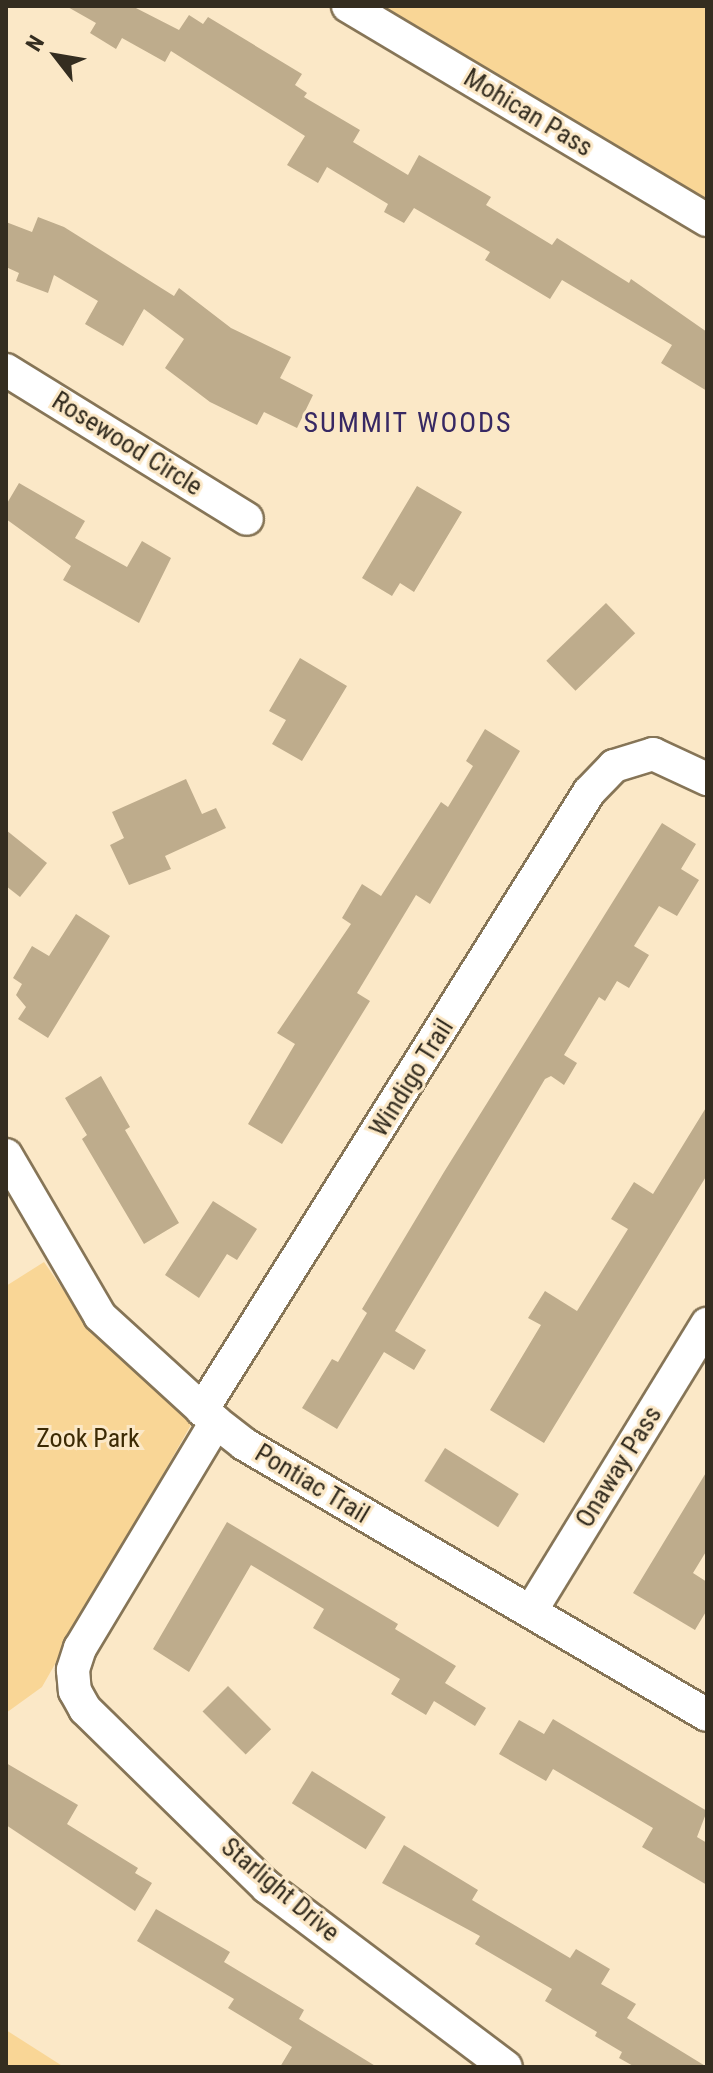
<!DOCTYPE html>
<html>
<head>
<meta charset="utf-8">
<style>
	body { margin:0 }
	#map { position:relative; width:713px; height:2073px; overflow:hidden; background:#fbe8c7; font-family:"Roboto Condensed",sans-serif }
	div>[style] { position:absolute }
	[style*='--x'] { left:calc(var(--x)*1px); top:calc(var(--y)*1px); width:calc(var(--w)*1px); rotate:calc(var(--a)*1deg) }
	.green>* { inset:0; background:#f9d696 }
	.building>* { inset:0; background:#beac8c; transform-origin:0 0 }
	.roads { filter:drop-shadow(2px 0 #867557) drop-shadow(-2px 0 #867557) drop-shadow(0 2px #867557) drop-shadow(0 -2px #867557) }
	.street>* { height:32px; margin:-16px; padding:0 16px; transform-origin:16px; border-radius:16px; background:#fff }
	span { translate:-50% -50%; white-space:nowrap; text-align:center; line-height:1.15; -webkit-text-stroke:6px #fbe8c7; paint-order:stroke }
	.street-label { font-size:26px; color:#342d20 }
	.park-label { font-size:26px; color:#3c2a04 }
	.neighbourhood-label { font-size:28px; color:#372863; letter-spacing:2px }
	.frame { position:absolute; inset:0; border:8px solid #342d20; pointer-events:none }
	.north { position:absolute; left:16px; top:16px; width:80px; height:80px; -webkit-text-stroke:6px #fbe8c7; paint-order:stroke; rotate:301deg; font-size:22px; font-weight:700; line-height:32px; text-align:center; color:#342d20 }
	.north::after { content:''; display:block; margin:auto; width:28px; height:36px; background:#342d20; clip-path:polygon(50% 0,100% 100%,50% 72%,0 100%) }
</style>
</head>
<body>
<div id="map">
	<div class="green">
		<div style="clip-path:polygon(384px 6px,707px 6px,707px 202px)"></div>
		<div style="clip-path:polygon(44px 1262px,93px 1333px,192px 1423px,42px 1687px,6px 1713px,6px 1286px)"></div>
		<div style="clip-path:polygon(6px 2030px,64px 2067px,6px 2067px)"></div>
	</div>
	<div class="building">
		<div style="clip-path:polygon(66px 6px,132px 6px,179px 30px,189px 15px,203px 24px,208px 17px,302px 74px,295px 85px,307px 93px,304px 97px,360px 130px,353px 142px,408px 175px,419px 155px,491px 197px,486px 205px,552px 245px,557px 238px,629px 283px,631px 279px,707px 332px,707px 391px,661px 363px,672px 345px,562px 280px,550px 299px,485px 260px,490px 252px,414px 208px,404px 223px,384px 212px,388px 204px,327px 167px,318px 183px,287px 165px,305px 136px,171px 51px,165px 62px,122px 38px,116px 49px,90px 33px,96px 23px)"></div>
		<div style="clip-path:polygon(38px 217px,64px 227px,174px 296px,179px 288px,231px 328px,291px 357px,280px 378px,313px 395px,297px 428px,264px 412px,257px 425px,210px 402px,165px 368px,184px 339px,144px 309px,123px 346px,85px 324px,98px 301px,54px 275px,48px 293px,16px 281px,19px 273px,6px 267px,6px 222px,32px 232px)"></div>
		<div style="clip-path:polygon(19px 483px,85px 521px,75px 538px,127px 567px,142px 541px,171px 558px,139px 623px,63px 580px,71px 566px,6px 519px,6px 505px)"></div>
		<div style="clip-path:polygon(417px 486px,462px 512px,414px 592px,400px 583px,392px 596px,362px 578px)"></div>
		<div style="left:606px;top:603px;width:42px;height:83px;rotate:46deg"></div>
		<div style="clip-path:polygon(300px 658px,347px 686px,302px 761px,272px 744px,286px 720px,269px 711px)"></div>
		<div style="clip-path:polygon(485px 729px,520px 751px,430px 904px,416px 895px,357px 993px,370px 1001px,282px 1144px,248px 1124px,295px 1044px,277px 1033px,351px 924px,342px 918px,362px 884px,381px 896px,441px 802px,448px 807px,473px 766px,466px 761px)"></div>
		<div style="clip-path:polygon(186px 779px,202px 814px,216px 808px,226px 828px,165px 856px,171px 869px,129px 885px,110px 845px,124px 838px,112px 812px)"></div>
		<div style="clip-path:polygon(662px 823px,696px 844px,681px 869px,699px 880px,677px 916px,659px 906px,634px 946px,649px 955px,629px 988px,617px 981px,605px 1001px,599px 997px,564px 1055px,577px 1063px,564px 1085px,551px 1076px,545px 1079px,395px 1331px,426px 1350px,414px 1370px,384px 1352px,337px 1429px,302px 1408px,332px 1359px,338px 1362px,367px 1313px,362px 1309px,444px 1172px)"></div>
		<div style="clip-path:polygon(6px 830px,47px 863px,20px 897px,6px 886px)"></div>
		<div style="clip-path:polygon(76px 914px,110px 936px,48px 1038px,18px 1019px,26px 1007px,16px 995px,22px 984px,13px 978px,32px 946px,49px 956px)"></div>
		<div style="clip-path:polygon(101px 1076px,130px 1127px,125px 1130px,179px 1223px,144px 1244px,82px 1139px,87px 1135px,65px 1098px)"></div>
		<div style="clip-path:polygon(707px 1106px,707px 1175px,544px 1443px,490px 1410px,541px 1325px,528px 1318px,545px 1291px,577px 1311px,628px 1229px,611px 1219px,634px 1182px,653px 1194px)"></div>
		<div style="clip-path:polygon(213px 1201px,257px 1229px,237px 1260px,227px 1254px,199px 1298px,165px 1275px)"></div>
		<div style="left:445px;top:1448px;width:87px;height:39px;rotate:32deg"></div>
		<div style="clip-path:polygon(707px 1471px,707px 1550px,693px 1573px,707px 1582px,707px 1610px,695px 1630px,633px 1593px)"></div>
		<div style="clip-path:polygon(227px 1522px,398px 1624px,395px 1629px,456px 1666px,445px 1683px,486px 1708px,475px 1726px,434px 1701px,426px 1715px,391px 1694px,400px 1679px,313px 1628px,324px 1609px,251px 1565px,189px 1672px,153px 1649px)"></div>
		<div style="left:228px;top:1686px;width:61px;height:36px;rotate:45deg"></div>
		<div style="clip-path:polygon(553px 1719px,707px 1811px,697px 1837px,707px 1843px,707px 1885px,642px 1847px,653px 1828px,553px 1769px,546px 1781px,499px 1754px,519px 1720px,544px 1734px)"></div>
		<div style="clip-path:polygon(6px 1763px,78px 1805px,67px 1824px,138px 1868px,135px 1873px,152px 1883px,135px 1911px,6px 1825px)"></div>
		<div style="left:312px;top:1771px;width:87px;height:38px;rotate:32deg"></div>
		<div style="clip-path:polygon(404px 1845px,478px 1890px,472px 1900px,570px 1958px,576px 1949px,610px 1969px,601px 1984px,636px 2004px,627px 2018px,707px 2067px,635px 2067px,619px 2058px,622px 2052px,595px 2036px,597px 2032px,545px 2001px,552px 1989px,475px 1944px,480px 1936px,382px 1883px)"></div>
		<div style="clip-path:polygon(156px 1909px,230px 1952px,224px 1962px,304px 2010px,299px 2019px,377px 2067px,280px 2067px,292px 2047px,228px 2008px,234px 1999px,137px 1941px)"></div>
	</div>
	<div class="roads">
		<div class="street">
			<div style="--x:348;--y:6;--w:418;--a:30.8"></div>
			<div style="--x:6;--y:370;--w:283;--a:31.7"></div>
			<div style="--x:6;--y:1155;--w:186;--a:59.7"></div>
			<div style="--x:100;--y:1316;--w:157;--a:42.4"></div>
			<div style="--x:216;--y:1422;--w:36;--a:38"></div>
			<div style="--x:244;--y:1444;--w:536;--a:30.34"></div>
			<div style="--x:202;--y:1410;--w:729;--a:-57.94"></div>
			<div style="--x:589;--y:792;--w:36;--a:-46"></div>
			<div style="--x:614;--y:766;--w:41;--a:-17.1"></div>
			<div style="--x:653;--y:754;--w:60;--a:24.8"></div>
			<div style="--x:216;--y:1422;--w:264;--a:121"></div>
			<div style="--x:80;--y:1648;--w:23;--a:108"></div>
			<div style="--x:73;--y:1670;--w:21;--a:85"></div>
			<div style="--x:75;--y:1691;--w:21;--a:61"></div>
			<div style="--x:85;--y:1709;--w:255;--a:44.4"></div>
			<div style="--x:267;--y:1887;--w:299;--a:37"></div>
			<div style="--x:531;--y:1611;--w:337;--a:-58.5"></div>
		</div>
	</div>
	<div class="street-label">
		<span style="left:528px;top:113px;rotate:31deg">Mohican Pass</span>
		<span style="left:127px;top:444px;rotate:32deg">Rosewood Circle</span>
		<span style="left:412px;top:1078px;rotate:-58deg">Windigo Trail</span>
		<span style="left:619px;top:1467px;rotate:-58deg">Onaway Pass</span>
		<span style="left:312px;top:1484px;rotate:31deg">Pontiac Trail</span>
		<span style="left:280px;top:1890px;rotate:40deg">Starlight Drive</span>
	</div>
	<div class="park-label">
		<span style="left:88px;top:1439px">Zook Park</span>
	</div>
	<div class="neighbourhood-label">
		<span style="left:408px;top:423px">SUMMIT WOODS</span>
	</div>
	<div class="frame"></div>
	<div class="north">N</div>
</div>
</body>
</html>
